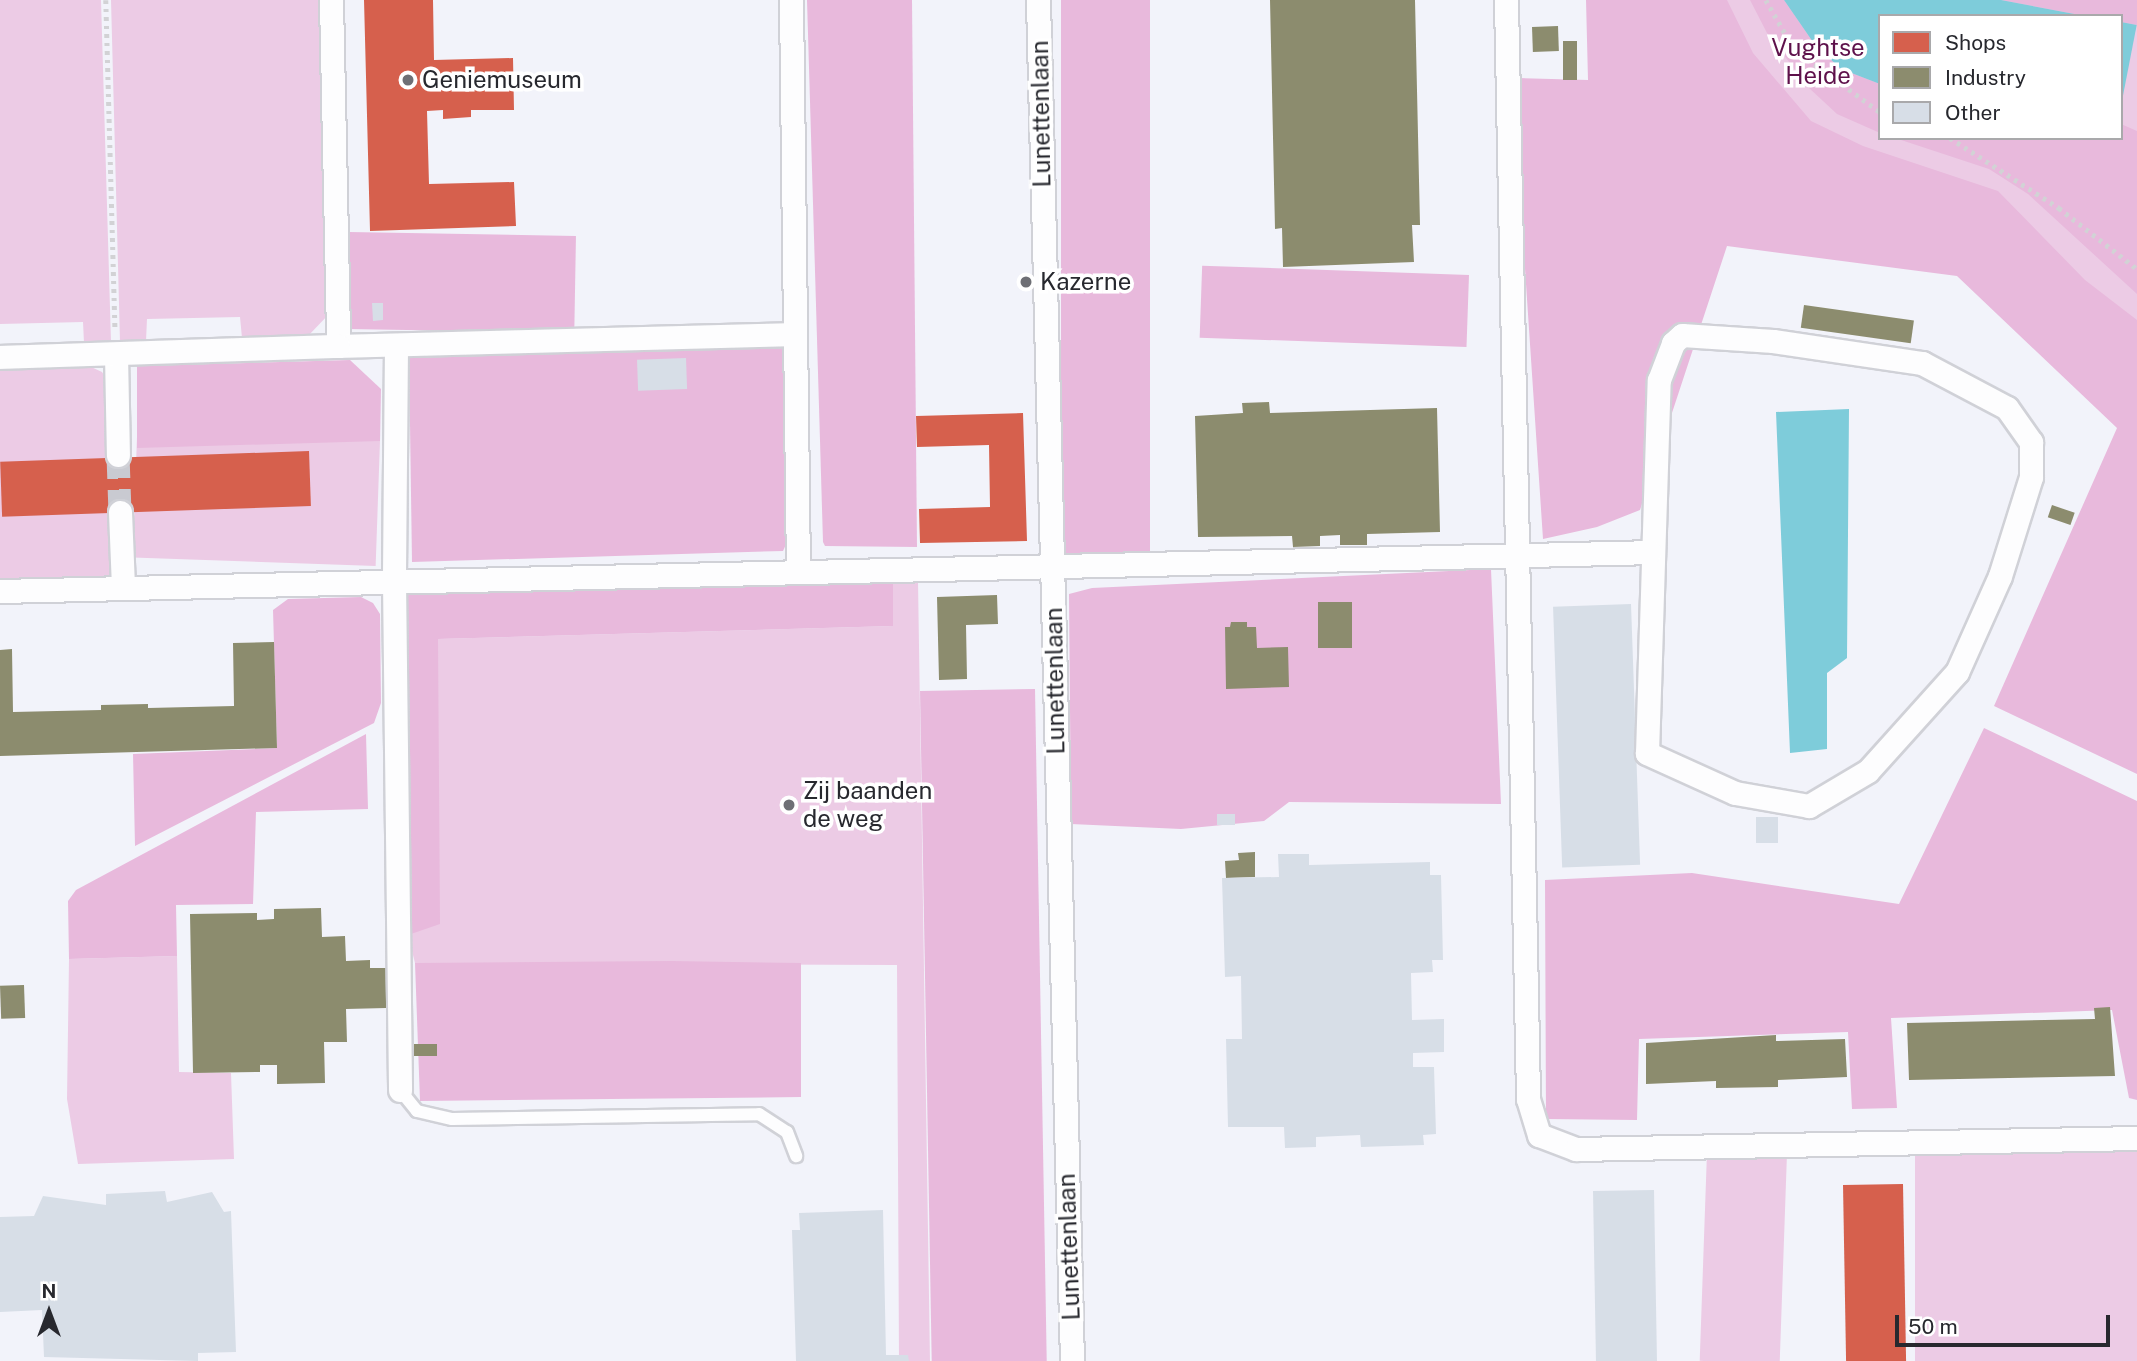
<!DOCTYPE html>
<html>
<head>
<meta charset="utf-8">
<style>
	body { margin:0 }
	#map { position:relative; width:2137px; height:1361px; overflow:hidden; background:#f2f3fa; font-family:"Public Sans",sans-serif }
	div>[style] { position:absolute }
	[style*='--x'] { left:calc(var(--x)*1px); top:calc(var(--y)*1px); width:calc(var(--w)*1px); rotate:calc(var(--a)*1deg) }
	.green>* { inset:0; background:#eccbe5; transform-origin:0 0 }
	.forest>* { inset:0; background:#e8b9dc; transform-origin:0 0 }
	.water>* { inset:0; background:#7eccda; transform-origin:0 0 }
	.shops>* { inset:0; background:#d6604d; transform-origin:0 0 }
	.industry>* { inset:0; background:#8c8c6e; transform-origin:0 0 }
	.building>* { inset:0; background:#d7dee7; transform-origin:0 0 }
	.street-tunnel>* { height:23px; margin-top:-11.5px; transform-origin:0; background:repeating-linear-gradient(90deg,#c9cad1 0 23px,transparent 0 34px) }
	.path>* { height:4.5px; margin-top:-2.25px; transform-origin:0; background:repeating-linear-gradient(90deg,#d2d2d5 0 3.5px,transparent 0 8.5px) }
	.roads { filter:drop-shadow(2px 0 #d0d1d7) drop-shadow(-2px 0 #d0d1d7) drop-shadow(0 2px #d0d1d7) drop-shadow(0 -2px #d0d1d7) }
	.lane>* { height:12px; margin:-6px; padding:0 6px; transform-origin:6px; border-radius:6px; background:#fdfdfe }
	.street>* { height:23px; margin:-11.5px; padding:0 11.5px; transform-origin:11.5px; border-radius:11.5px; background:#fdfdfe }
	.dots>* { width:19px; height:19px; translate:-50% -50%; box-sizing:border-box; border:4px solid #fff; border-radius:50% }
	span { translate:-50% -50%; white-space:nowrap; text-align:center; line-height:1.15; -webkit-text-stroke:7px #fff; paint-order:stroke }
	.park-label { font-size:24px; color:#5e114b }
	.poi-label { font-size:24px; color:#27282e }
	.left { translate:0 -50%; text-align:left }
	.street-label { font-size:24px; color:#27282e }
	.legend { position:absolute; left:1878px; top:14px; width:245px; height:126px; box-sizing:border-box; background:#fff; border:2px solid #a9a9ab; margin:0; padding:9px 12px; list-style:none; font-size:21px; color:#27282e }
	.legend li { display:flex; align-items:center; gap:14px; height:35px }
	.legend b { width:35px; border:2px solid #a9a9ab }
	.north { position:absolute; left:14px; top:1277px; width:70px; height:70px; -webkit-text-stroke:5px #fff; paint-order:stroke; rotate:0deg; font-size:19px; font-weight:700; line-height:28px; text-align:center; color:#27282e }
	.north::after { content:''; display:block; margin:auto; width:24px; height:32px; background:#27282e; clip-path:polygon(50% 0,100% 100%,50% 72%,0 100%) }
	.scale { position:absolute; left:1895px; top:1315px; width:215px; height:32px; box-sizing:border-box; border:4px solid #27282e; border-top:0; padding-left:9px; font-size:21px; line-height:24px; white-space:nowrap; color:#27282e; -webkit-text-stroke:5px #fff; paint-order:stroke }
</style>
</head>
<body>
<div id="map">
	<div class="green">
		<div style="clip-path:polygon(0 0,101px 0,111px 342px,84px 343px,83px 322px,0 324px)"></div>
		<div style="clip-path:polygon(111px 0,323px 0,330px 313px,308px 336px,242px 338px,240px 317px,147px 319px,146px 341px,120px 342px)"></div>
		<div style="clip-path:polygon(evenodd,1715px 0,2137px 0,2137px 330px,1808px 142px,1715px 0,1880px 16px,2121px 16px,2121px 138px,1880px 138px,1880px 16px)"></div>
		<div style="clip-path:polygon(89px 366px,102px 372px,109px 382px,114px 578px,0 580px,0 368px)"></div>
		<div style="left:380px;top:441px;width:125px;height:243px;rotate:92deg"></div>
		<div style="clip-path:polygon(893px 581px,918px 581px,930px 1361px,899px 1361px,897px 965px,415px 963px,408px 935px,437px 639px,893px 626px)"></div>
		<div style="clip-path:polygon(177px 956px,179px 1072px,231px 1073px,234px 1159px,78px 1164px,67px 1099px,69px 959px)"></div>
		<div style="left:1915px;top:1139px;width:222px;height:222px"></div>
		<div style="left:1707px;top:1152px;width:80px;height:209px;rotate:2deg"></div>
	</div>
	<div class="forest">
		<div style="clip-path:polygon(807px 0,912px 0,917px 547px,825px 546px,823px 542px)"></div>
		<div style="left:1061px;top:0;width:89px;height:556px"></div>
		<div style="clip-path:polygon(1586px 0,1727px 0,1753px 53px,1811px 121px,1863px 146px,1998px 191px,2085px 280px,2137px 320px,2137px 774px,1994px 706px,2117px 428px,1957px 276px,1727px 246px,1640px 510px,1597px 527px,1543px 539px,1525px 269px,1519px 78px,1588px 80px)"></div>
		<div style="clip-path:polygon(1750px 0,1784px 0,1815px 45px,1841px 69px,1880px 84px,1880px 133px,1837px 114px,1809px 88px,1767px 33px)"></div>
		<div style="clip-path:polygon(2001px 0,2137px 0,2137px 25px,2121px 22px,2121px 16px,2085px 16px)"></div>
		<div style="clip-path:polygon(2121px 124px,2137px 131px,2137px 294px,2028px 194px,1989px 169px,1895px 138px,2121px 138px)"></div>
		<div style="left:349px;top:232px;width:227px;height:97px;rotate:1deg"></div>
		<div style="left:1469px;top:275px;width:72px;height:267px;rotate:92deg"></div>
		<div style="clip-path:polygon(784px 344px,788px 540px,783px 551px,412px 562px,409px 355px)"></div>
		<div style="clip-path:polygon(350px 360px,381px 389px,380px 441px,137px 448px,137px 366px)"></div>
		<div style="clip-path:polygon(1491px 569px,1501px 804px,1289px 802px,1264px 821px,1181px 829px,1071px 824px,1069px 594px,1092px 588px)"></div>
		<div style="clip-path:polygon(893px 581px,893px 626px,438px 639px,440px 924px,408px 935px,401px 595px)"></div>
		<div style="clip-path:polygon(361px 597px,373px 603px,380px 614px,381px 703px,374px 723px,135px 846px,133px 754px,277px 748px,273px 610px,288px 599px)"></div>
		<div style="left:1035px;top:689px;width:672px;height:115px;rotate:89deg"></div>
		<div style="clip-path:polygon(1984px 728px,2137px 801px,2137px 1100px,2129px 1098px,2112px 1010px,1891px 1018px,1897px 1108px,1852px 1109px,1848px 1032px,1639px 1039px,1637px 1120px,1546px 1119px,1545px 880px,1692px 873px,1899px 904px)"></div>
		<div style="clip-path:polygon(366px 734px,368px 809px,256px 812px,253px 904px,176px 905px,177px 956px,69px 959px,68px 901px,76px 890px)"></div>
		<div style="clip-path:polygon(671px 961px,801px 963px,801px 1097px,420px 1101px,415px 963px)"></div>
	</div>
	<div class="water">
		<div style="clip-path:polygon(1784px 0,2001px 0,2085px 16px,1880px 16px,1880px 84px,1841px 69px,1815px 45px)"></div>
		<div style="left:2121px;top:22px;width:16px;height:102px;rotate:11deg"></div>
		<div style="clip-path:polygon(1849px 409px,1847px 658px,1827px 673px,1827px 749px,1790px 753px,1776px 412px)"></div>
	</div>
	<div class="shops">
		<div style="clip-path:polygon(364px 0,433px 0,434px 60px,513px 58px,514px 110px,471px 110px,471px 117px,443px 119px,443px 110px,427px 111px,429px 184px,514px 182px,516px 226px,370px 231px)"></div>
		<div style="clip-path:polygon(1023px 413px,1027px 541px,920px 543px,919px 509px,990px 507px,989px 445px,917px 447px,916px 416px)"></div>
		<div style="left:309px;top:451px;width:55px;height:309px;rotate:88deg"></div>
		<div style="left:1903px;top:1184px;width:177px;height:60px;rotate:89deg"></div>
	</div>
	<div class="industry">
		<div style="clip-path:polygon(1270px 0,1415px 0,1420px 225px,1412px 225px,1414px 262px,1283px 267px,1282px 228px,1275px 229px)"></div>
		<div style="left:1558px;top:26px;width:25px;height:26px;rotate:88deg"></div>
		<div style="left:1563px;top:41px;width:14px;height:39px"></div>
		<div style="left:1804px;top:305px;width:111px;height:23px;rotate:8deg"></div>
		<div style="clip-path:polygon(1269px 402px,1270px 413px,1437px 408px,1440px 532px,1367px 534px,1367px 545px,1340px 545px,1340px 535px,1320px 536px,1320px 546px,1293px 547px,1292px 536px,1198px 537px,1195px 416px,1243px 413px,1242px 403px)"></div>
		<div style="left:2052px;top:505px;width:24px;height:13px;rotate:19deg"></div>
		<div style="clip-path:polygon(997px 595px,998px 624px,966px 625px,967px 679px,939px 680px,937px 597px)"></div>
		<div style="left:1318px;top:602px;width:34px;height:46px"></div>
		<div style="clip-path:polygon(1231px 622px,1247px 622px,1247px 627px,1256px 627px,1257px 648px,1288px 647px,1289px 687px,1226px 689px,1225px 627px,1230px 627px)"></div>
		<div style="clip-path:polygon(274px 642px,277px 748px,0 756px,0 650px,12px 649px,13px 712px,101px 710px,101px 705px,148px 704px,148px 708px,234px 706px,233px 643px)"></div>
		<div style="clip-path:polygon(1255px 852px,1255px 877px,1226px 878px,1225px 861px,1239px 860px,1238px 853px)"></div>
		<div style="clip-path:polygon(321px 908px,322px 937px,345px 936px,346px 961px,370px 960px,370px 968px,386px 968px,386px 1008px,346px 1009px,347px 1042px,324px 1042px,325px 1083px,277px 1084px,277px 1065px,260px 1065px,260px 1072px,193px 1073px,190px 914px,257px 913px,257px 920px,274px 919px,274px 909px)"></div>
		<div style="left:24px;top:985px;width:33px;height:24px;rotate:88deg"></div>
		<div style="clip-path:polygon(2110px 1007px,2115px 1076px,1909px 1080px,1907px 1023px,2095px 1019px,2094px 1008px)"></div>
		<div style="clip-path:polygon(1776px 1035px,1776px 1041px,1845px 1039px,1847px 1077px,1778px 1080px,1778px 1087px,1716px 1088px,1716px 1081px,1646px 1084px,1646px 1043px)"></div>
		<div style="left:437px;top:1044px;width:12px;height:23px;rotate:90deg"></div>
	</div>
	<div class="building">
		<div style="clip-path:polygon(372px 303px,383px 303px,383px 320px,373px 321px)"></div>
		<div style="left:686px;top:358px;width:31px;height:49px;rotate:88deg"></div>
		<div style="left:1631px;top:604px;width:261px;height:78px;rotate:88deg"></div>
		<div style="left:1217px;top:814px;width:18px;height:11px"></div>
		<div style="left:1756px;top:817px;width:22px;height:26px"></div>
		<div style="clip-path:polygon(1278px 854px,1309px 854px,1309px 865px,1430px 862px,1430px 875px,1441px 875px,1443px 960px,1432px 960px,1433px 972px,1411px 973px,1412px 1020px,1444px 1019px,1444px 1052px,1413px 1053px,1413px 1067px,1434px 1067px,1436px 1134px,1423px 1135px,1424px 1145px,1361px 1147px,1360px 1135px,1316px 1137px,1316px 1147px,1285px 1148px,1284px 1127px,1228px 1127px,1226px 1039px,1242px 1039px,1241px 976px,1225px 977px,1222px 878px,1279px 877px)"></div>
		<div style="left:1654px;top:1190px;width:171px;height:61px;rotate:89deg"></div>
		<div style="clip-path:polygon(165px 1191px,167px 1202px,212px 1192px,224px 1212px,231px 1211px,236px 1352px,198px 1353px,198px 1361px,44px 1357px,42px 1310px,0 1312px,0 1217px,34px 1216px,43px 1196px,106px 1205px,106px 1194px)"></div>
		<div style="clip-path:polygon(883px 1210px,886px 1355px,908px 1355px,909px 1361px,796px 1361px,792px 1230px,800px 1230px,799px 1213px)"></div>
	</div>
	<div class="street-tunnel">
		<div style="--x:118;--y:455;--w:57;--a:88"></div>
	</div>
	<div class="path">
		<div style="--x:106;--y:0;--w:329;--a:88.4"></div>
		<div style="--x:1766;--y:0;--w:56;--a:60.3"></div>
		<div style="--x:1794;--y:49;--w:107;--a:36.2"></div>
		<div style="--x:1950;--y:138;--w:130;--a:32.7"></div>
		<div style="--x:2059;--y:208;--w:99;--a:38"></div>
	</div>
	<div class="roads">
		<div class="lane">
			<div style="--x:400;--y:1090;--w:27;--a:51"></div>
			<div style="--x:417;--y:1111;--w:36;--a:13"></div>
			<div style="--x:452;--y:1119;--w:307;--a:-0.9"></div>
			<div style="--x:759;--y:1114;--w:33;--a:33"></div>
			<div style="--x:787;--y:1132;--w:26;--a:69"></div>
		</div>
		<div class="street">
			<div style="--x:331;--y:0;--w:346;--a:88.8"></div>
			<div style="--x:338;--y:346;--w:457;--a:-1.5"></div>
			<div style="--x:791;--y:0;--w:572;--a:89.3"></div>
			<div style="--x:1038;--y:0;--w:1361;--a:88.57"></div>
			<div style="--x:1506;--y:0;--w:1099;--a:88.85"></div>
			<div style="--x:1528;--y:1099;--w:38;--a:73"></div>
			<div style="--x:1539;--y:1135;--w:40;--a:21"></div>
			<div style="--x:1576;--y:1149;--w:561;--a:-1.12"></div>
			<div style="--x:1682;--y:335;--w:91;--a:3.8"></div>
			<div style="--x:1773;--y:341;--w:151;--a:8.4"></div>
			<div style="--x:1922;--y:363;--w:96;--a:27.9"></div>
			<div style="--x:2007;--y:408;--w:42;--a:54.8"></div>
			<div style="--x:2031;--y:442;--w:35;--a:90"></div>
			<div style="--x:2031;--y:477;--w:104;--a:107.4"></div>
			<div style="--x:2000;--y:576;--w:105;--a:114.1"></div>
			<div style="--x:1957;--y:672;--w:133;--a:132"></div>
			<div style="--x:1868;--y:771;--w:69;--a:149.3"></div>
			<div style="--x:1809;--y:806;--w:75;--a:-170"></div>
			<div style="--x:1735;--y:793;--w:97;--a:-155.6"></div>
			<div style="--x:1647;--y:753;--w:373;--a:-88.2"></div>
			<div style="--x:1659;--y:380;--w:40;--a:-69"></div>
			<div style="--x:1673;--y:343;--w:12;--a:-42"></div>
			<div style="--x:396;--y:346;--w:235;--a:90.5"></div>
			<div style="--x:394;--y:581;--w:509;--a:89.32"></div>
			<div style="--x:116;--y:354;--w:101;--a:88.9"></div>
			<div style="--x:0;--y:357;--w:338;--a:-1.9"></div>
			<div style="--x:120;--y:512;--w:75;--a:87.7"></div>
			<div style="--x:0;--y:591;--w:1650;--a:-1.35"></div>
		</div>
	</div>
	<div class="dots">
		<div style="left:408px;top:80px;background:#6e6f75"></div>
		<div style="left:1026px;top:282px;background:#6e6f75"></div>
		<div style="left:789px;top:805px;background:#6e6f75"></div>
	</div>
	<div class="park-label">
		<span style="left:1818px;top:62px">Vughtse<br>Heide</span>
	</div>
	<div class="poi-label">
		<span class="left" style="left:422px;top:80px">Geniemuseum</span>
		<span class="left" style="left:1040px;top:282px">Kazerne</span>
		<span class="left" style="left:803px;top:805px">Zij baanden<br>de weg</span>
	</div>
	<div class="street-label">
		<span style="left:1041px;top:114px;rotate:-91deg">Lunettenlaan</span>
		<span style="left:1055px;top:681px;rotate:-91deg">Lunettenlaan</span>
		<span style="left:1069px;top:1247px;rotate:-92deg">Lunettenlaan</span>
	</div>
	<ul class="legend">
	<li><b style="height:19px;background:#d6604d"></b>Shops</li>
	<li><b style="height:19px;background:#8c8c6e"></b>Industry</li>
	<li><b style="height:19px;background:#d7dee7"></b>Other</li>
	</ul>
	<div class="north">N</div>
	<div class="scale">50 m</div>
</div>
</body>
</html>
